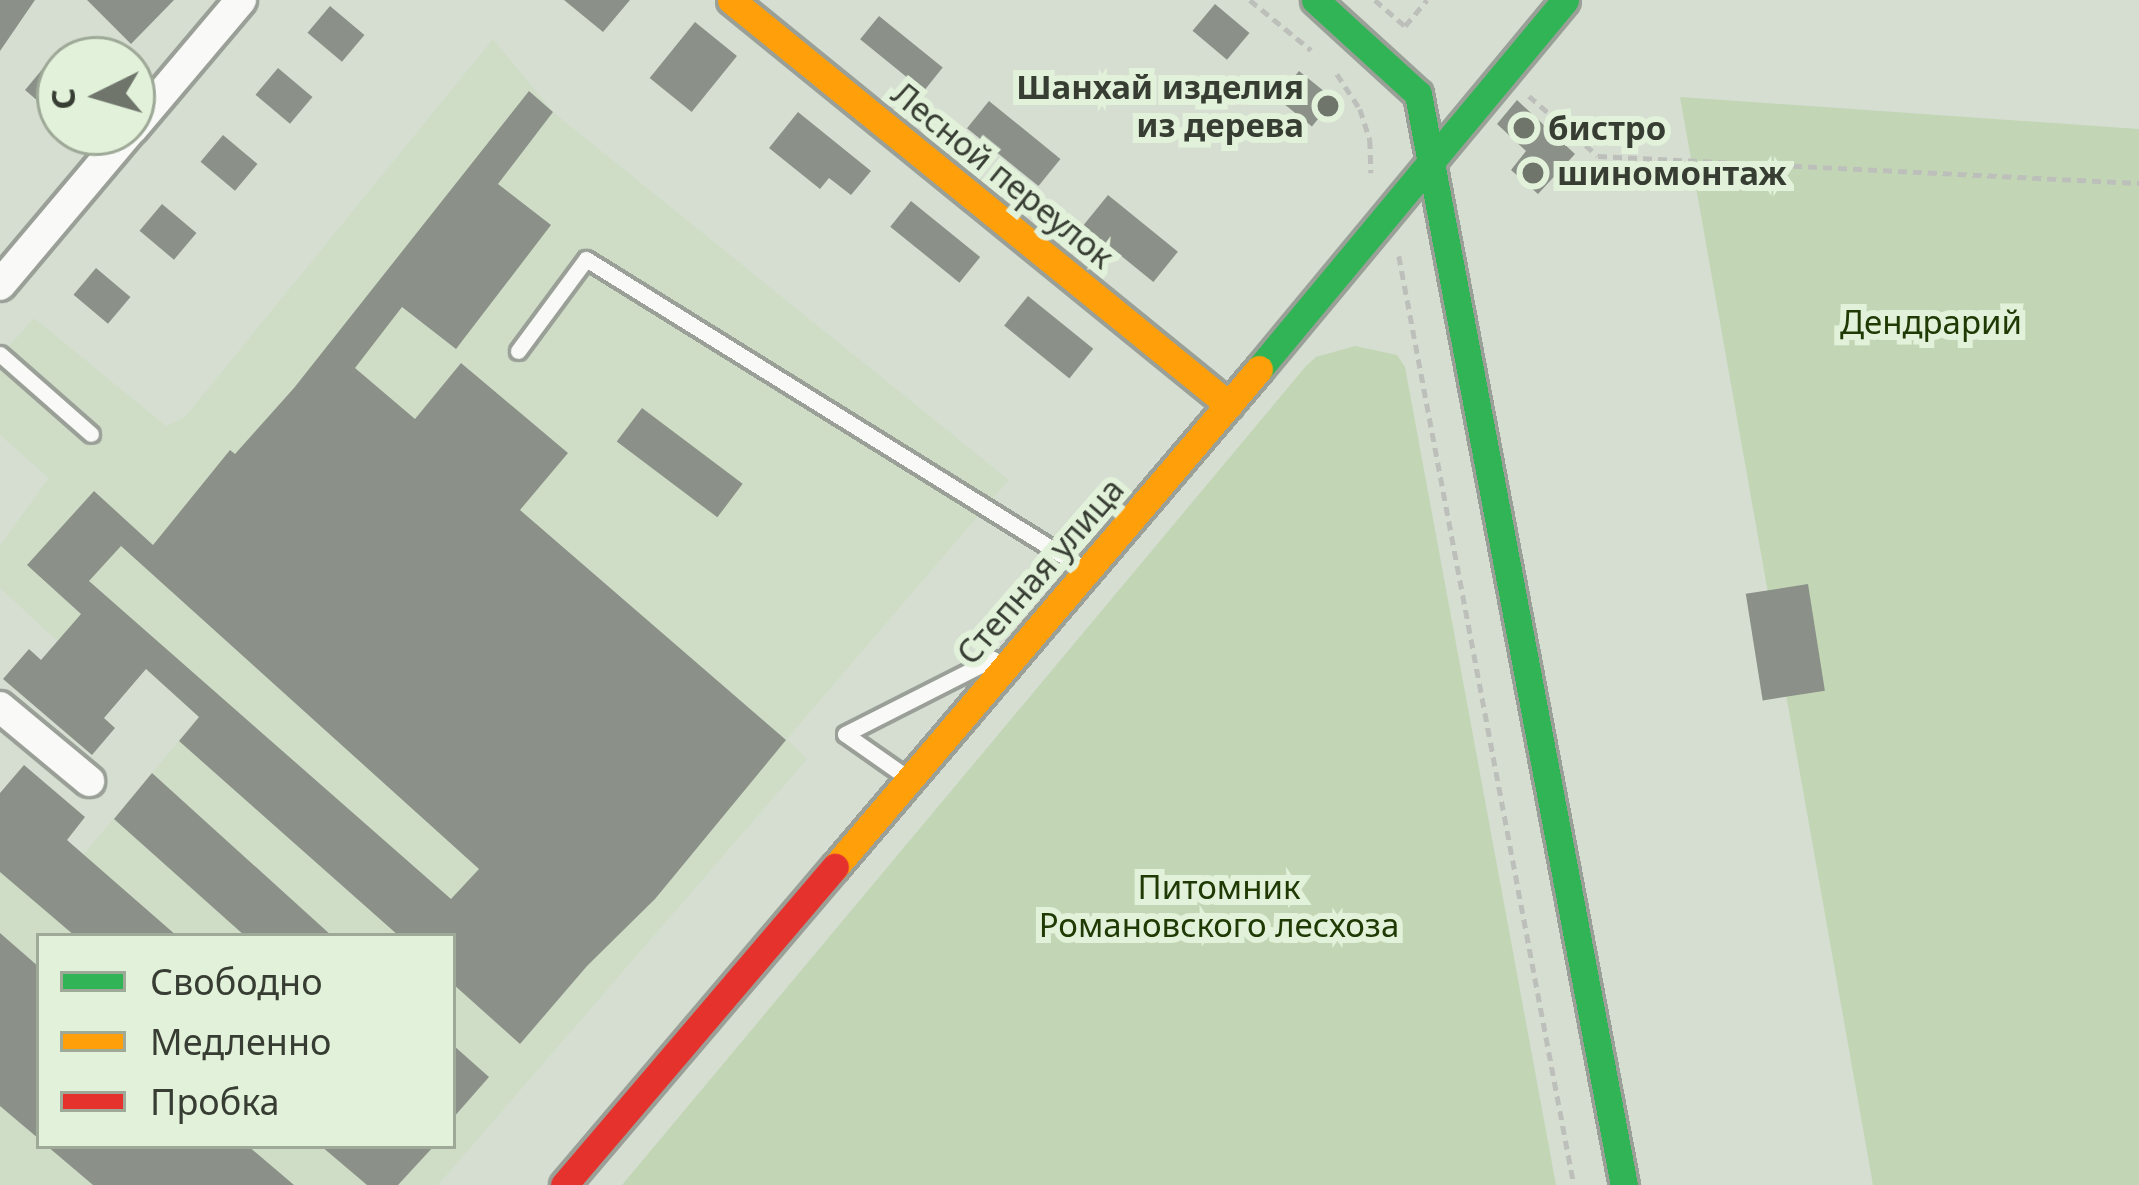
<!DOCTYPE html>
<html>
<head>
<meta charset="utf-8">
<style>
	body { margin:0 }
	#map { position:relative; width:2139px; height:1185px; overflow:hidden; background:#d6ded2; font-family:"Noto Sans",sans-serif }
	div>[style] { position:absolute }
	[style*='--x'] { left:calc(var(--x)*1px); top:calc(var(--y)*1px); width:calc(var(--w)*1px); rotate:calc(var(--a)*1deg) }
	.built>* { inset:0; background:#cfddc7 }
	.green>* { inset:0; background:#c2d6b5 }
	.building>* { inset:0; background:#8b9188; transform-origin:0 0 }
	.path>* { height:4.5px; margin-top:-2.25px; transform-origin:0; background:repeating-linear-gradient(90deg,#bcbfba 0 9px,transparent 0 15px) }
	.roads { filter:drop-shadow(3px 0 #9aa097) drop-shadow(-3px 0 #9aa097) drop-shadow(0 3px #9aa097) drop-shadow(0 -3px #9aa097) }
	.lane>* { height:15px; margin:-7.5px; padding:0 7.5px; transform-origin:7.5px; border-radius:7.5px; background:#f9faf8 }
	.street>* { height:30px; margin:-15px; padding:0 15px; transform-origin:15px; border-radius:15px; background:#f9faf8 }
	.fast>* { height:27px; margin:-13.5px; padding:0 13.5px; transform-origin:13.5px; border-radius:13.5px; background:#30b455 }
	.slow>* { height:27px; margin:-13.5px; padding:0 13.5px; transform-origin:13.5px; border-radius:13.5px; background:#ff9f0a }
	.jam>* { height:27px; margin:-13.5px; padding:0 13.5px; transform-origin:13.5px; border-radius:13.5px; background:#e5322d }
	.dots>* { width:33px; height:33px; translate:-50% -50%; box-sizing:border-box; border:6px solid #e2f1d9; border-radius:50% }
	span { translate:-50% -50%; white-space:nowrap; text-align:center; line-height:1.15; -webkit-text-stroke:12px #e2f1d9; paint-order:stroke }
	.poi-label { font-size:33px; color:#373d33; font-weight:700 }
	.right { translate:-100% -50%; text-align:right }
	.left { translate:0 -50%; text-align:left }
	.street-label { font-size:33px; color:#373d33 }
	.park-label { font-size:33px; color:#203a05 }
	.legend { position:absolute; left:36px; top:933px; width:420px; height:216px; box-sizing:border-box; background:#e2f1d9; border:3px solid #9ea997; margin:0; padding:15px 21px; list-style:none; font-size:36px; color:#373d33 }
	.legend li { display:flex; align-items:center; gap:24px; height:60px }
	.legend b { width:60px; border:3px solid #9ea997 }
	.north { position:absolute; left:36px; top:36px; width:120px; height:120px; box-sizing:border-box; background:#e2f1d9; border:3px solid #9ea997; border-radius:50%; rotate:265deg; font-size:33px; font-weight:700; line-height:48px; text-align:center; color:#373d33 }
	.north::after { content:''; display:block; margin:auto; width:42px; height:54px; background:#6f756b; clip-path:polygon(50% 0,100% 100%,50% 72%,0 100%) }
</style>
</head>
<body>
<div id="map">
	<div class="built">
		<div style="clip-path:polygon(evenodd,493px 39px,553px 112px,1009px 480px,787px 739px,807px 759px,438px 1185px,0 1185px,0 827px,62px 880px,199px 717px,93px 621px,68px 651px,0 588px,0 545px,49px 478px,0 435px,0 356px,34px 318px,166px 426px,185px 417px,493px 39px,39px 936px,453px 936px,453px 1146px,39px 1146px,39px 936px)"></div>
	</div>
	<div class="green">
		<div style="clip-path:polygon(1680px 97px,2139px 129px,2139px 1185px,1873px 1185px)"></div>
		<div style="clip-path:polygon(1355px 346px,1397px 355px,1405px 367px,1556px 1185px,622px 1185px,1306px 366px,1316px 357px)"></div>
	</div>
	<div class="building">
		<div style="clip-path:polygon(0 0,35px 0,0 51px)"></div>
		<div style="clip-path:polygon(87px 0,174px 0,131px 44px)"></div>
		<div style="clip-path:polygon(564px 0,630px 0,603px 32px)"></div>
		<div style="left:1215px;top:4px;width:45px;height:35px;rotate:40deg"></div>
		<div style="left:330px;top:6px;width:45px;height:35px;rotate:40deg"></div>
		<div style="left:879px;top:16px;width:82px;height:30px;rotate:39deg"></div>
		<div style="left:695px;top:22px;width:54px;height:72px;rotate:39deg"></div>
		<div style="clip-path:polygon(60px 48px,60px 120px,25px 90px)"></div>
		<div style="left:278px;top:68px;width:45px;height:35px;rotate:40deg"></div>
		<div style="left:1299px;top:71px;width:45px;height:35px;rotate:39deg"></div>
		<div style="clip-path:polygon(evenodd,529px 91px,553px 112px,498px 184px,551px 225px,456px 349px,402px 307px,355px 368px,415px 419px,461px 363px,568px 453px,520px 510px,786px 740px,655px 899px,587px 966px,520px 1044px,453px 984px,453px 936px,399px 936px,179px 741px,199px 717px,146px 669px,104px 718px,115px 728px,92px 755px,3px 679px,29px 649px,41px 660px,81px 614px,27px 565px,94px 491px,153px 545px,230px 450px,235px 454px,294px 388px,529px 91px,121px 546px,479px 869px,451px 899px,89px 581px,121px 546px)"></div>
		<div style="clip-path:polygon(1517px 100px,1575px 154px,1538px 194px,1511px 170px,1526px 151px,1497px 124px)"></div>
		<div style="left:989px;top:101px;width:92px;height:35px;rotate:39deg"></div>
		<div style="clip-path:polygon(798px 112px,871px 171px,851px 195px,829px 178px,820px 189px,769px 148px)"></div>
		<div style="left:223px;top:135px;width:45px;height:35px;rotate:40deg"></div>
		<div style="left:1108px;top:195px;width:90px;height:39px;rotate:39deg"></div>
		<div style="left:911px;top:201px;width:89px;height:33px;rotate:39deg"></div>
		<div style="left:162px;top:204px;width:45px;height:35px;rotate:40deg"></div>
		<div style="left:96px;top:268px;width:45px;height:35px;rotate:40deg"></div>
		<div style="left:1028px;top:296px;width:84px;height:38px;rotate:39deg"></div>
		<div style="left:642px;top:408px;width:126px;height:42px;rotate:37deg"></div>
		<div style="left:1808px;top:584px;width:108px;height:63px;rotate:81deg"></div>
		<div style="clip-path:polygon(24px 765px,85px 817px,67px 840px,177px 936px,75px 936px,0 872px,0 793px)"></div>
		<div style="clip-path:polygon(152px 773px,332px 936px,245px 936px,114px 819px)"></div>
		<div style="clip-path:polygon(0 933px,39px 967px,39px 1139px,0 1106px)"></div>
		<div style="clip-path:polygon(453px 1045px,489px 1077px,453px 1118px)"></div>
		<div style="clip-path:polygon(47px 1146px,248px 1146px,294px 1185px,93px 1185px)"></div>
		<div style="clip-path:polygon(321px 1146px,434px 1146px,398px 1185px,367px 1185px)"></div>
	</div>
	<div class="path">
		<div style="--x:1250;--y:0;--w:79;--a:39.3"></div>
		<div style="--x:1375;--y:0;--w:40;--a:41"></div>
		<div style="--x:1405;--y:26;--w:34;--a:-50"></div>
		<div style="--x:1337;--y:74;--w:42;--a:56.7"></div>
		<div style="--x:1360;--y:109;--w:33;--a:72"></div>
		<div style="--x:1370;--y:140;--w:33;--a:88"></div>
		<div style="--x:1529;--y:96;--w:91;--a:41"></div>
		<div style="--x:1598;--y:156;--w:542;--a:2.86"></div>
		<div style="--x:1399;--y:256;--w:945;--a:79.33"></div>
	</div>
	<div class="roads">
		<div class="lane">
			<div style="--x:518;--y:351;--w:114;--a:-53.5"></div>
			<div style="--x:586;--y:259;--w:585;--a:31.87"></div>
			<div style="--x:0;--y:354;--w:121;--a:41.3"></div>
			<div style="--x:905;--y:776;--w:73;--a:-145"></div>
			<div style="--x:845;--y:734;--w:166;--a:-26.9"></div>
		</div>
		<div class="street">
			<div style="--x:132;--y:129;--w:169;--a:-49.8"></div>
			<div style="--x:0;--y:285;--w:200;--a:-49.9"></div>
			<div style="--x:0;--y:707;--w:116;--a:39.7"></div>
		</div>
		<div class="fast">
			<div style="--x:1315;--y:0;--w:139;--a:42.4"></div>
			<div style="--x:1418;--y:94;--w:1110;--a:79.31"></div>
			<div style="--x:1259;--y:369;--w:479;--a:-50.3"></div>
		</div>
		<div class="slow">
			<div style="--x:731;--y:0;--w:642;--a:39.12"></div>
			<div style="--x:835;--y:867;--w:654;--a:-49.59"></div>
		</div>
		<div class="jam">
			<div style="--x:564;--y:1185;--w:418;--a:-49.6"></div>
		</div>
	</div>
	<div class="dots">
		<div style="left:1328px;top:106px;background:#6f756b"></div>
		<div style="left:1524px;top:128px;background:#6f756b"></div>
		<div style="left:1533px;top:173px;background:#6f756b"></div>
	</div>
	<div class="poi-label">
		<span class="right" style="left:1304px;top:106px">Шанхай изделия<br>из дерева</span>
		<span class="left" style="left:1548px;top:128px">бистро</span>
		<span class="left" style="left:1557px;top:173px">шиномонтаж</span>
	</div>
	<div class="street-label">
		<span style="left:1003px;top:175px;rotate:39deg">Лесной переулок</span>
		<span style="left:1040px;top:571px;rotate:-49deg">Степная улица</span>
	</div>
	<div class="park-label">
		<span style="left:1931px;top:322px">Дендрарий</span>
		<span style="left:1219px;top:906px">Питомник<br>Романовского лесхоза</span>
	</div>
	<ul class="legend">
	<li><b style="height:15px;background:#30b455"></b>Свободно</li>
	<li><b style="height:15px;background:#ff9f0a"></b>Медленно</li>
	<li><b style="height:15px;background:#e5322d"></b>Пробка</li>
	</ul>
	<div class="north">С</div>
</div>
</body>
</html>
